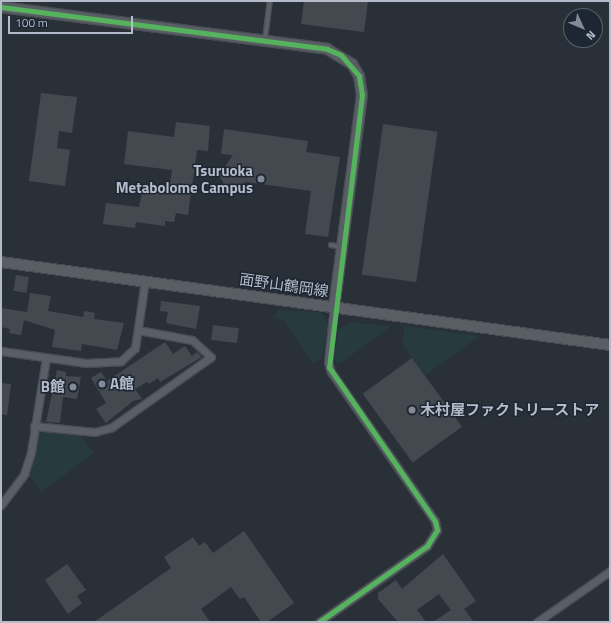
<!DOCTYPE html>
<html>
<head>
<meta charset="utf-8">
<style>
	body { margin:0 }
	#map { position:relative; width:611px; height:623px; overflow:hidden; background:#2a3038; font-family:"Titillium Web","Noto Sans JP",sans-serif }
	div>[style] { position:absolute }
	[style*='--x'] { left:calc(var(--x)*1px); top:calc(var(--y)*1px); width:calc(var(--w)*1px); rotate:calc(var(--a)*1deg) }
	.green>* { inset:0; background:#273a3e }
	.building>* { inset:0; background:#444950; transform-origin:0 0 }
	.roads { filter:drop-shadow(1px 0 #484c53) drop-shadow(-1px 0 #484c53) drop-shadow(0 1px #484c53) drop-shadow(0 -1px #484c53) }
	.lane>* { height:3.5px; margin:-1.75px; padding:0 1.75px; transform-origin:1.75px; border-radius:1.75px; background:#5a5e66 }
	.street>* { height:7px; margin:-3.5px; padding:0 3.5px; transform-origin:3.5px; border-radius:3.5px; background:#5a5e66 }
	.secondary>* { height:10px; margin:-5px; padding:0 5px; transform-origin:5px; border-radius:5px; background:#595d64 }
	.cycleway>* { height:5px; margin:-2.5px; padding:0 2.5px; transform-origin:2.5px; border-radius:2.5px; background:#56b35d }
	.dots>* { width:11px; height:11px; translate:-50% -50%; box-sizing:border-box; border:2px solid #1d2633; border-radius:50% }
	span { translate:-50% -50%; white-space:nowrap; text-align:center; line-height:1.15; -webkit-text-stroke:3px #1d2633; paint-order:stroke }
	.poi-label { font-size:15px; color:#b4bcc9; font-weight:700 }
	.right { translate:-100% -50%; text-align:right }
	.left { translate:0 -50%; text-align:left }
	.street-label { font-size:15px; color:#b4bcc9 }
	.frame { position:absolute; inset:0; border:2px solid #b4bcc9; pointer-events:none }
	.north { position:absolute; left:563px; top:8px; width:40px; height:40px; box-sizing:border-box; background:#1d2633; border:1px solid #59626f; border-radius:50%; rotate:134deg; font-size:11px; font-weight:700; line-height:16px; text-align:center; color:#b4bcc9 }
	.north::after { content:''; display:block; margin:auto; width:14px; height:18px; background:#848b96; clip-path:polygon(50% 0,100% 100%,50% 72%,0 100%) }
	.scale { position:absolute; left:8px; top:16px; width:125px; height:18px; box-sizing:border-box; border:2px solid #b4bcc9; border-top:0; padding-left:5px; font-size:12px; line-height:14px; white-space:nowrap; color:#b4bcc9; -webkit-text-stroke:3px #1d2633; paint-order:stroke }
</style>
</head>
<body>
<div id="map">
	<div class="green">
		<div style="clip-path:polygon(277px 310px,320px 312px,324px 316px,328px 323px,322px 358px,313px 364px,284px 320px,275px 318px)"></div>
		<div style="clip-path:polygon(349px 322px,391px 326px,338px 365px,334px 359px,338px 330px)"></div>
		<div style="clip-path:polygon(405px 326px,480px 336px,425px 375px,402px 344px)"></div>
		<div style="clip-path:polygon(42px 430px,81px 436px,94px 453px,41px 492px,28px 474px,37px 435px)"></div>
	</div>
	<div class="building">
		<div style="clip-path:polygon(304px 1px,368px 1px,364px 32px,301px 24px)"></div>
		<div style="clip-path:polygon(41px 93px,77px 97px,72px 133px,59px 131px,57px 148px,70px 150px,65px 186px,29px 181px)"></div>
		<div style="clip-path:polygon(176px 122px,210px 126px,208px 151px,197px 150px,188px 215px,176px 213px,174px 222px,165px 221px,165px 226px,136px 222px,135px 228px,103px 224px,106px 203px,139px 207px,143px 189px,169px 192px,172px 170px,124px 164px,128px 131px,174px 137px)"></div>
		<div style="left:383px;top:124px;width:55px;height:152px;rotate:8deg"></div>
		<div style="clip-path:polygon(224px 129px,308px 141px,306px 152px,340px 157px,328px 237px,305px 234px,311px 191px,246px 182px,237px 189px,226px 188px,219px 175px,233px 155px,221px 154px)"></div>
		<div style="left:16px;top:275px;width:13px;height:16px;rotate:9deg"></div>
		<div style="clip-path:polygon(30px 293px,51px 296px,48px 311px,83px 317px,84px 311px,95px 313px,94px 319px,124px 323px,117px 350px,82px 344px,81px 351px,52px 347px,55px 330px,24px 320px,21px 335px,9px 333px,10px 329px,1px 327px,1px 308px,27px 312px)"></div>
		<div style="clip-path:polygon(161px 301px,200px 306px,196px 329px,166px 323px,168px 312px,160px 311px)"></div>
		<div style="left:213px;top:325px;width:26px;height:15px;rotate:7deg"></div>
		<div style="clip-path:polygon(165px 342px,173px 354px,185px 346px,192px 356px,197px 352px,202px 357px,160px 382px,158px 378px,149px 384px,147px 382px,135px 389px,142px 399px,133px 401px,106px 423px,96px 409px,106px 403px,91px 378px,101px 372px,107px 381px)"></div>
		<div style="left:412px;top:358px;width:85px;height:61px;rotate:54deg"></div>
		<div style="clip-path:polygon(57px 370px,66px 372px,66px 376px,81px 377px,77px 399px,63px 397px,60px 423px,46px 422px)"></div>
		<div style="clip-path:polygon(1px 383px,11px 384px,7px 415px,1px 414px)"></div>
		<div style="clip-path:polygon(244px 531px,294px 603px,267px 622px,261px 622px,244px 597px,240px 599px,231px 587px,201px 609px,210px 622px,94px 622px,171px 568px,164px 557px,193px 537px,199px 546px,205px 542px,213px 553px)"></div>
		<div style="clip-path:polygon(443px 554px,476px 601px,464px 609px,474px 622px,433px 622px,451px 610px,439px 594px,417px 610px,426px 622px,398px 622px,378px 599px,378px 593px,396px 580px,402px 589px)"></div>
		<div style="clip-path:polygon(67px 564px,86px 590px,77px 596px,82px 603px,68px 614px,45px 580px)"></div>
	</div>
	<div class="roads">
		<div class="lane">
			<div style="--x:265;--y:40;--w:39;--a:-83"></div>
			<div style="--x:331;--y:245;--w:10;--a:11"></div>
		</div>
		<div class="street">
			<div style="--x:1;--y:351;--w:86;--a:8"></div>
			<div style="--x:86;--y:363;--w:35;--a:-3"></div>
			<div style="--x:121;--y:361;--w:19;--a:-43"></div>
			<div style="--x:135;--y:348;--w:69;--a:-81.6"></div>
			<div style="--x:34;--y:426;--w:61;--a:5.6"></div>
			<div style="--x:95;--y:432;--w:18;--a:-16"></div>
			<div style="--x:112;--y:427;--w:121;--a:-35.3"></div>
			<div style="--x:211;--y:357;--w:25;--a:-138"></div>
			<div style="--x:192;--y:340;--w:55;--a:-169.5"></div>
			<div style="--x:1;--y:505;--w:39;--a:-53"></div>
			<div style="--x:24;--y:474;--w:23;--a:-72"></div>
			<div style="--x:31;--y:452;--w:95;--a:-80.9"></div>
			<div style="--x:319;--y:622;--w:132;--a:-35.1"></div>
			<div style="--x:427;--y:546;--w:19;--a:-58"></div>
			<div style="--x:437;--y:530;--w:9;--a:-103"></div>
			<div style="--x:435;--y:521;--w:182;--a:-124.9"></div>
			<div style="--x:331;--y:372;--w:10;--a:-107"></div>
			<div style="--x:328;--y:362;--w:55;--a:-83.8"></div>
			<div style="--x:537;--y:622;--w:89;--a:-34.9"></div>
		</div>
		<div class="secondary">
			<div style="--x:1;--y:7;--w:329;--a:7.3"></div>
			<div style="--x:327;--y:49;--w:29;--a:31"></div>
			<div style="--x:352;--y:64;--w:14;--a:60"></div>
			<div style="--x:359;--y:76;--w:19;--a:81"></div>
			<div style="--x:362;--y:95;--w:214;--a:97.5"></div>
			<div style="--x:1;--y:262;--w:615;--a:7.76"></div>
		</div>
	</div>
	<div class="cycleway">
		<div style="--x:1;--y:7;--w:329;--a:7.3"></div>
		<div style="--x:327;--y:49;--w:15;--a:23"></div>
		<div style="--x:341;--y:55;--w:28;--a:49"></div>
		<div style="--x:359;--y:76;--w:19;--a:81"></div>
		<div style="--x:362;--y:95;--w:274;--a:96.9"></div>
		<div style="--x:329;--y:367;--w:187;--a:55.5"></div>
		<div style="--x:435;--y:521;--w:9;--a:77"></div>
		<div style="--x:437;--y:530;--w:19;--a:122"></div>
		<div style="--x:427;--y:546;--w:132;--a:144.9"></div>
	</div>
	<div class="dots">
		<div style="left:261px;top:179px;background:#848b96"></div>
		<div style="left:102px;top:384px;background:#848b96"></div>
		<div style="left:73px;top:387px;background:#848b96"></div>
		<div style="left:412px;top:410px;background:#848b96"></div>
	</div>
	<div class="poi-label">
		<span class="right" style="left:253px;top:179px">Tsuruoka<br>Metabolome Campus</span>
		<span class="left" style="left:110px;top:384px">A館</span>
		<span class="right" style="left:65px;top:387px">B館</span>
		<span class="left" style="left:420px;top:410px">木村屋ファクトリーストア</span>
	</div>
	<div class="street-label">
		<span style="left:284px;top:285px;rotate:8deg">面野山鶴岡線</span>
	</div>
	<div class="frame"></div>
	<div class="north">N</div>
	<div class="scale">100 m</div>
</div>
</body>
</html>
